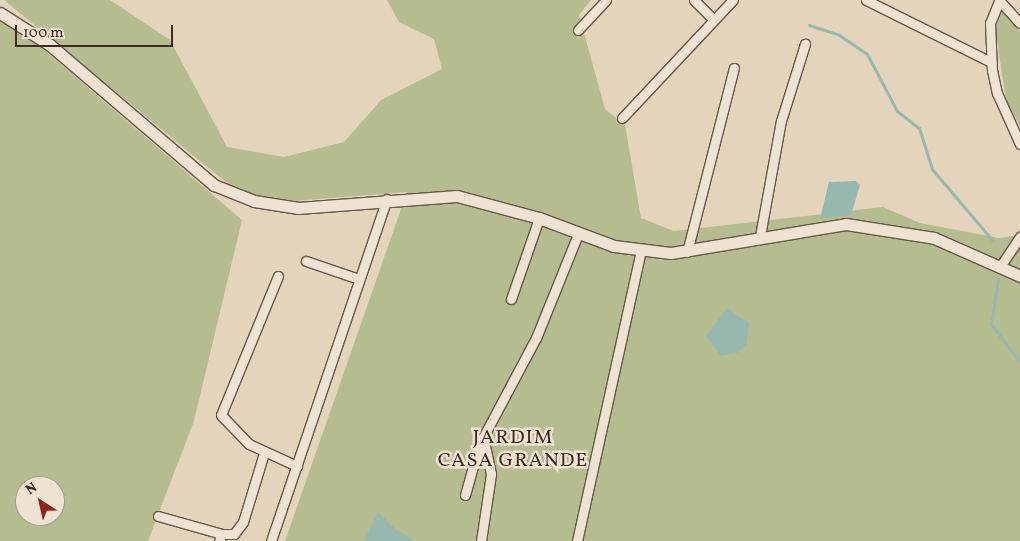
<!DOCTYPE html>
<html>
<head>
<meta charset="utf-8">
<style>
	body { margin:0 }
	#map { position:relative; width:1020px; height:541px; overflow:hidden; background:#e5d4bc; font-family:Vollkorn,serif }
	div>[style] { position:absolute }
	[style*='--x'] { left:calc(var(--x)*1px); top:calc(var(--y)*1px); width:calc(var(--w)*1px); rotate:calc(var(--a)*1deg) }
	.green>* { inset:0; background:#b5bc90 }
	.water>* { inset:0; background:#96b8ae }
	.stream>* { height:3px; margin:-1.5px; padding:0 1.5px; transform-origin:1.5px; border-radius:1.5px; background:#96b8ae }
	.roads { filter:drop-shadow(1px 0 #675649) drop-shadow(-1px 0 #675649) drop-shadow(0 1px #675649) drop-shadow(0 -1px #675649) }
	.minor>* { height:9px; margin:-4.5px; padding:0 4.5px; transform-origin:4.5px; border-radius:4.5px; background:#eee3d3 }
	.secondary>* { height:11px; margin:-5.5px; padding:0 5.5px; transform-origin:5.5px; border-radius:5.5px; background:#eee3d3 }
	span { translate:-50% -50%; white-space:nowrap; text-align:center; line-height:1.15; -webkit-text-stroke:5px #eee3d3; paint-order:stroke }
	.quarter-label { font-size:20px; color:#3d2c23; letter-spacing:1px }
	.north { position:absolute; left:15px; top:476px; width:50px; height:50px; box-sizing:border-box; background:#eee3d3; border:1px solid #a79a8d; border-radius:50%; rotate:325deg; font-size:14px; font-weight:700; line-height:20px; text-align:center; color:#3d2c23 }
	.north::after { content:''; display:block; margin:auto; width:18px; height:22px; background:#8f2418; clip-path:polygon(50% 0,100% 100%,50% 72%,0 100%) }
	.scale { position:absolute; left:15px; top:25px; width:158px; height:22px; box-sizing:border-box; border:2px solid #3d2c23; border-top:0; padding-left:6px; font-size:15px; line-height:18px; white-space:nowrap; color:#3d2c23; -webkit-text-stroke:4px #eee3d3; paint-order:stroke }
</style>
</head>
<body>
<div id="map">
	<div class="green">
		<div style="clip-path:polygon(4px 0,110px 0,170px 40px,227px 147px,284px 157px,344px 142px,381px 100px,442px 69px,434px 39px,399px 22px,387px 0,591px 0,579px 15px,605px 109px,625px 125px,641px 218px,674px 231px,883px 207px,920px 223px,999px 238px,1020px 235px,1020px 541px,285px 541px,407px 192px,281px 202px,234px 189px)"></div>
		<div style="clip-path:polygon(evenodd,0 12px,242px 220px,194px 421px,148px 541px,0 541px,0 12px,25px 486px,55px 486px,55px 516px,25px 516px,25px 486px)"></div>
		<div style="clip-path:polygon(1002px 12px,1020px 32px,1020px 126px,1006px 100px,995px 27px)"></div>
	</div>
	<div class="water">
		<div style="clip-path:polygon(856px 181px,860px 185px,851px 215px,820px 219px,829px 182px)"></div>
		<div style="clip-path:polygon(727px 308px,749px 323px,746px 346px,737px 353px,721px 356px,706px 336px)"></div>
		<div style="clip-path:polygon(378px 512px,395px 529px,416px 541px,364px 541px)"></div>
	</div>
	<div class="stream">
		<div style="--x:809;--y:25;--w:32;--a:18"></div>
		<div style="--x:839;--y:35;--w:34;--a:34"></div>
		<div style="--x:867;--y:54;--w:64;--a:62.2"></div>
		<div style="--x:897;--y:111;--w:28;--a:38"></div>
		<div style="--x:919;--y:128;--w:43;--a:72.4"></div>
		<div style="--x:932;--y:169;--w:94;--a:49.7"></div>
		<div style="--x:998;--y:279;--w:46;--a:98.8"></div>
		<div style="--x:991;--y:324;--w:48;--a:52.7"></div>
	</div>
	<div class="roads">
		<div class="minor">
			<div style="--x:694;--y:0;--w:27;--a:45"></div>
			<div style="--x:866;--y:0;--w:140;--a:26.4"></div>
			<div style="--x:999;--y:0;--w:31;--a:48"></div>
			<div style="--x:999;--y:1;--w:24;--a:112"></div>
			<div style="--x:990;--y:23;--w:47;--a:87.6"></div>
			<div style="--x:992;--y:70;--w:24;--a:78"></div>
			<div style="--x:997;--y:93;--w:56;--a:65.7"></div>
			<div style="--x:578;--y:30;--w:41;--a:-47"></div>
			<div style="--x:622;--y:118;--w:162;--a:-46.8"></div>
			<div style="--x:760;--y:236;--w:117;--a:-79.7"></div>
			<div style="--x:781;--y:121;--w:81;--a:-72.7"></div>
			<div style="--x:687;--y:252;--w:190;--a:-75.7"></div>
			<div style="--x:306;--y:261;--w:56;--a:18.8"></div>
			<div style="--x:1001;--y:265;--w:34;--a:-56"></div>
			<div style="--x:278;--y:276;--w:150;--a:112.3"></div>
			<div style="--x:221;--y:415;--w:40;--a:46"></div>
			<div style="--x:249;--y:444;--w:53;--a:24.6"></div>
			<div style="--x:511;--y:299;--w:86;--a:-70.9"></div>
			<div style="--x:465;--y:495;--w:52;--a:-74.4"></div>
			<div style="--x:479;--y:445;--w:121;--a:-62"></div>
			<div style="--x:536;--y:338;--w:112;--a:-68"></div>
			<div style="--x:158;--y:516;--w:66;--a:15.7"></div>
			<div style="--x:222;--y:534;--w:8;--a:113"></div>
			<div style="--x:222;--y:534;--w:12;--a:0"></div>
			<div style="--x:234;--y:534;--w:15;--a:-53"></div>
			<div style="--x:243;--y:522;--w:72;--a:-73.1"></div>
			<div style="--x:271;--y:541;--w:361;--a:-71.3"></div>
			<div style="--x:481;--y:541;--w:68;--a:-81.5"></div>
			<div style="--x:491;--y:474;--w:38;--a:-102"></div>
			<div style="--x:577;--y:541;--w:297;--a:-77.6"></div>
		</div>
		<div class="secondary">
			<div style="--x:0;--y:13;--w:59;--a:32.6"></div>
			<div style="--x:50;--y:45;--w:216;--a:40.5"></div>
			<div style="--x:214;--y:185;--w:43;--a:21.8"></div>
			<div style="--x:254;--y:201;--w:45;--a:9"></div>
			<div style="--x:298;--y:208;--w:159;--a:-4.3"></div>
			<div style="--x:457;--y:196;--w:85;--a:15"></div>
			<div style="--x:539;--y:218;--w:80;--a:20.5"></div>
			<div style="--x:614;--y:246;--w:57;--a:7"></div>
			<div style="--x:671;--y:253;--w:177;--a:-9.4"></div>
			<div style="--x:846;--y:224;--w:89;--a:9"></div>
			<div style="--x:934;--y:238;--w:94;--a:23.8"></div>
		</div>
	</div>
	<div class="quarter-label">
		<span style="left:513px;top:450px">JARDIM<br>CASA GRANDE</span>
	</div>
	<div class="north">N</div>
	<div class="scale">100 m</div>
</div>
</body>
</html>
